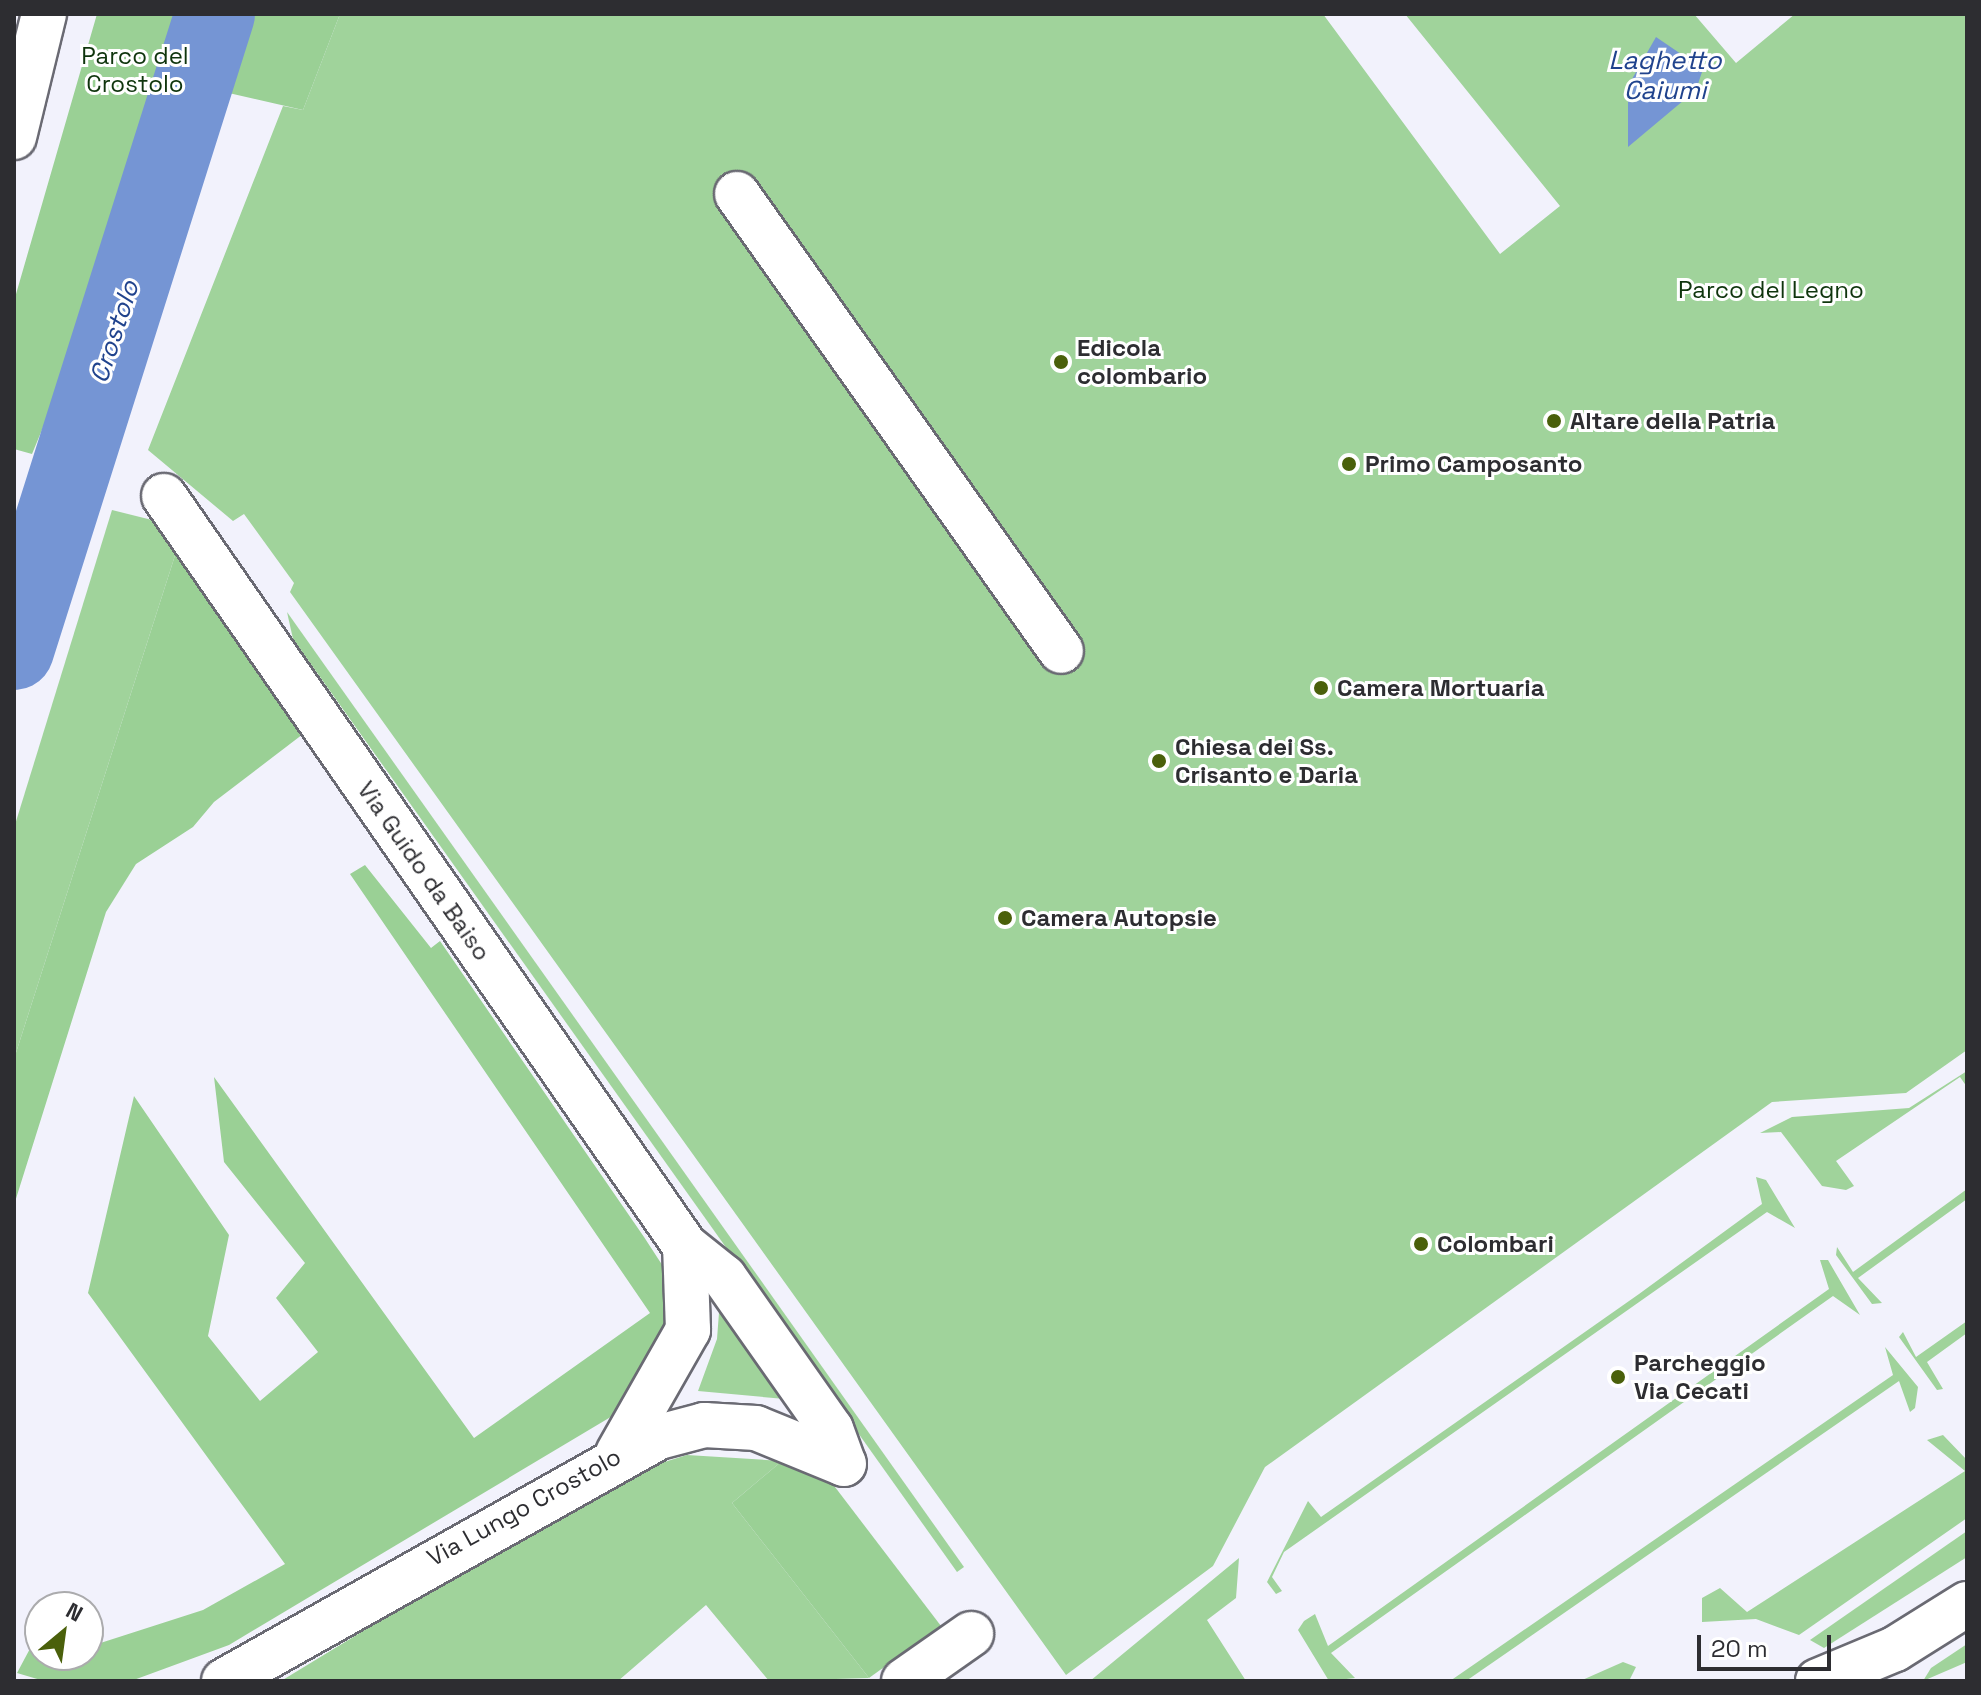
<!DOCTYPE html>
<html>
<head>
<meta charset="utf-8">
<style>
	body { margin:0 }
	#map { position:relative; width:1981px; height:1695px; overflow:hidden; background:#f2f2fc; font-family:"Space Grotesk",sans-serif }
	div>[style] { position:absolute }
	[style*='--x'] { left:calc(var(--x)*1px); top:calc(var(--y)*1px); width:calc(var(--w)*1px); rotate:calc(var(--a)*1deg) }
	.green>* { inset:0; background:#a0d39b }
	.forest>* { inset:0; background:#9ad095 }
	.water>* { inset:0; background:#7595d4 }
	.river>* { height:80px; margin:-40px; padding:0 40px; transform-origin:40px; border-radius:40px; background:#7595d4 }
	.roads { filter:drop-shadow(2px 0 #6a6a73) drop-shadow(-2px 0 #6a6a73) drop-shadow(0 2px #6a6a73) drop-shadow(0 -2px #6a6a73) }
	.minor>* { height:44px; margin:-22px; padding:0 22px; transform-origin:22px; border-radius:22px; background:#fff }
	.dots>* { width:22px; height:22px; translate:-50% -50%; box-sizing:border-box; border:4px solid #fff; border-radius:50% }
	span { translate:-50% -50%; white-space:nowrap; text-align:center; line-height:1.15; -webkit-text-stroke:6px #fff; paint-order:stroke }
	.park-label { font-size:24px; color:#0f350d }
	.poi-label { font-size:24px; color:#2d2d31; font-weight:700 }
	.left { translate:0 -50%; text-align:left }
	.street-label { font-size:24px; color:#2d2d31 }
	.water-label { font-size:26px; color:#20438d; font-style:italic }
	.frame { position:absolute; inset:0; border:16px solid #2d2d31; pointer-events:none }
	.north { position:absolute; left:24px; top:1591px; width:80px; height:80px; box-sizing:border-box; background:#fff; border:2px solid #ababad; border-radius:50%; rotate:29deg; font-size:22px; font-weight:700; line-height:32px; text-align:center; color:#2d2d31 }
	.north::after { content:''; display:block; margin:auto; width:28px; height:36px; background:#4a600b; clip-path:polygon(50% 0,100% 100%,50% 72%,0 100%) }
	.scale { position:absolute; left:1697px; top:1635px; width:134px; height:36px; box-sizing:border-box; border:4px solid #2d2d31; border-top:0; padding-left:10px; font-size:24px; line-height:28px; white-space:nowrap; color:#2d2d31; -webkit-text-stroke:6px #fff; paint-order:stroke }
</style>
</head>
<body>
<div id="map">
	<div class="green">
		<div style="clip-path:polygon(340px 14px,1323px 14px,1500px 254px,1560px 206px,1405px 14px,1694px 14px,1736px 63px,1795px 14px,1967px 14px,1967px 1050px,1906px 1093px,1772px 1102px,1265px 1467px,1213px 1566px,1066px 1675px,290px 592px,294px 583px,244px 514px,233px 521px,148px 450px,283px 106px,303px 110px)"></div>
		<div style="clip-path:polygon(112px 510px,152px 520px,179px 543px,14px 1059px,14px 828px)"></div>
		<div style="clip-path:polygon(287px 612px,964px 1567px,957px 1572px,293px 639px)"></div>
		<div style="clip-path:polygon(1967px 1071px,1967px 1087px,1960px 1077px,1836px 1161px,1854px 1186px,1846px 1190px,1822px 1186px,1781px 1132px,1760px 1133px,1792px 1117px,1909px 1108px)"></div>
		<div style="clip-path:polygon(1756px 1177px,1766px 1180px,1795px 1228px,1767px 1212px,1284px 1552px,1272px 1577px,1282px 1591px,1276px 1594px,1267px 1582px,1308px 1501px,1321px 1517px,1639px 1294px,1762px 1204px)"></div>
		<div style="clip-path:polygon(1967px 1189px,1967px 1199px,1858px 1278px,1882px 1303px,1872px 1304px,1836px 1255px,1837px 1247px,1853px 1272px)"></div>
		<div style="clip-path:polygon(1820px 1260px,1828px 1260px,1860px 1315px,1833px 1296px,1331px 1653px,1355px 1678px,1329px 1681px,1298px 1630px,1304px 1621px,1315px 1614px,1328px 1646px,1829px 1289px)"></div>
		<div style="clip-path:polygon(721px 1286px,785px 1399px,698px 1391px,717px 1339px)"></div>
		<div style="clip-path:polygon(1967px 1321px,1967px 1333px,1927px 1362px,1943px 1389px,1937px 1390px,1899px 1337px,1903px 1332px,1916px 1357px)"></div>
		<div style="clip-path:polygon(1885px 1347px,1918px 1387px,1915px 1408px,1910px 1412px,1899px 1381px,1466px 1681px,1450px 1681px,1893px 1375px)"></div>
		<div style="clip-path:polygon(1943px 1435px,1967px 1460px,1967px 1518px,1799px 1635px,1756px 1619px,1702px 1622px,1702px 1598px,1720px 1588px,1747px 1612px,1965px 1471px,1927px 1440px)"></div>
		<div style="clip-path:polygon(687px 1455px,782px 1461px,732px 1503px,869px 1678px,769px 1681px,706px 1605px,618px 1681px,281px 1681px,616px 1477px)"></div>
		<div style="clip-path:polygon(1967px 1531px,1967px 1557px,1824px 1648px,1810px 1640px)"></div>
		<div style="clip-path:polygon(1239px 1558px,1236px 1598px,1207px 1620px,1246px 1681px,1090px 1681px)"></div>
		<div style="clip-path:polygon(1967px 1644px,1967px 1662px,1923px 1681px,1931px 1668px)"></div>
		<div style="clip-path:polygon(1623px 1662px,1636px 1667px,1629px 1681px,1580px 1681px)"></div>
	</div>
	<div class="forest">
		<div style="clip-path:polygon(97px 14px,340px 14px,303px 110px,185px 83px,32px 454px,14px 449px,14px 301px)"></div>
		<div style="clip-path:polygon(179px 543px,307px 731px,214px 802px,193px 827px,136px 864px,106px 912px,14px 1205px,14px 1059px)"></div>
		<div style="clip-path:polygon(365px 865px,431px 948px,440px 941px,644px 1237px,670px 1277px,673px 1316px,646px 1377px,614px 1415px,229px 1645px,131px 1681px,44px 1681px,17px 1673px,33px 1643px,40px 1643px,40px 1655px,88px 1655px,88px 1647px,203px 1610px,285px 1564px,88px 1293px,134px 1096px,229px 1235px,208px 1336px,260px 1401px,318px 1352px,276px 1298px,305px 1263px,224px 1162px,214px 1077px,474px 1438px,650px 1313px,350px 874px)"></div>
		<div style="clip-path:polygon(782px 1461px,812px 1468px,835px 1487px,941px 1626px,869px 1678px,732px 1503px)"></div>
	</div>
	<div class="water">
		<div style="clip-path:polygon(1656px 37px,1703px 69px,1696px 90px,1628px 147px,1628px 86px)"></div>
	</div>
	<div class="river">
		<div style="--x:14;--y:650;--w:667;--a:-72.46"></div>
	</div>
	<div class="roads">
		<div class="minor">
			<div style="--x:14;--y:137;--w:127;--a:-76.3"></div>
			<div style="--x:737;--y:194;--w:560;--a:54.66"></div>
			<div style="--x:164;--y:496;--w:913;--a:55.21"></div>
			<div style="--x:685;--y:1246;--w:50;--a:38.5"></div>
			<div style="--x:724;--y:1277;--w:186;--a:54.9"></div>
			<div style="--x:831;--y:1429;--w:37;--a:70"></div>
			<div style="--x:618;--y:1453;--w:142;--a:-60.4"></div>
			<div style="--x:688;--y:1330;--w:84;--a:-92"></div>
			<div style="--x:224;--y:1681;--w:499;--a:-29.3"></div>
			<div style="--x:659;--y:1437;--w:47;--a:-14.9"></div>
			<div style="--x:704;--y:1425;--w:52;--a:3.3"></div>
			<div style="--x:756;--y:1428;--w:95;--a:22.2"></div>
			<div style="--x:904;--y:1681;--w:82;--a:-35"></div>
			<div style="--x:1818;--y:1681;--w:83;--a:-22.6"></div>
			<div style="--x:1895;--y:1649;--w:85;--a:-32"></div>
		</div>
	</div>
	<div class="dots">
		<div style="left:1061px;top:362px;background:#4a600b"></div>
		<div style="left:1554px;top:421px;background:#4a600b"></div>
		<div style="left:1349px;top:464px;background:#4a600b"></div>
		<div style="left:1321px;top:688px;background:#4a600b"></div>
		<div style="left:1159px;top:761px;background:#4a600b"></div>
		<div style="left:1005px;top:918px;background:#4a600b"></div>
		<div style="left:1421px;top:1244px;background:#4a600b"></div>
		<div style="left:1618px;top:1377px;background:#4a600b"></div>
	</div>
	<div class="park-label">
		<span style="left:135px;top:70px">Parco del<br>Crostolo</span>
		<span style="left:1771px;top:290px">Parco del Legno</span>
	</div>
	<div class="poi-label">
		<span class="left" style="left:1077px;top:362px">Edicola<br>colombario</span>
		<span class="left" style="left:1570px;top:421px">Altare della Patria</span>
		<span class="left" style="left:1365px;top:464px">Primo Camposanto</span>
		<span class="left" style="left:1337px;top:688px">Camera Mortuaria</span>
		<span class="left" style="left:1175px;top:761px">Chiesa dei Ss.<br>Crisanto e Daria</span>
		<span class="left" style="left:1021px;top:918px">Camera Autopsie</span>
		<span class="left" style="left:1437px;top:1244px">Colombari</span>
		<span class="left" style="left:1634px;top:1377px">Parcheggio<br>Via Cecati</span>
	</div>
	<div class="street-label">
		<span style="left:424px;top:871px;rotate:55deg">Via Guido da Baiso</span>
		<span style="left:524px;top:1507px;rotate:-29deg">Via Lungo Crostolo</span>
	</div>
	<div class="water-label">
		<span style="left:1665px;top:76px">Laghetto<br>Caiumi</span>
		<span style="left:115px;top:332px;rotate:-72deg">Crostolo</span>
	</div>
	<div class="frame"></div>
	<div class="north">N</div>
	<div class="scale">20 m</div>
</div>
</body>
</html>
